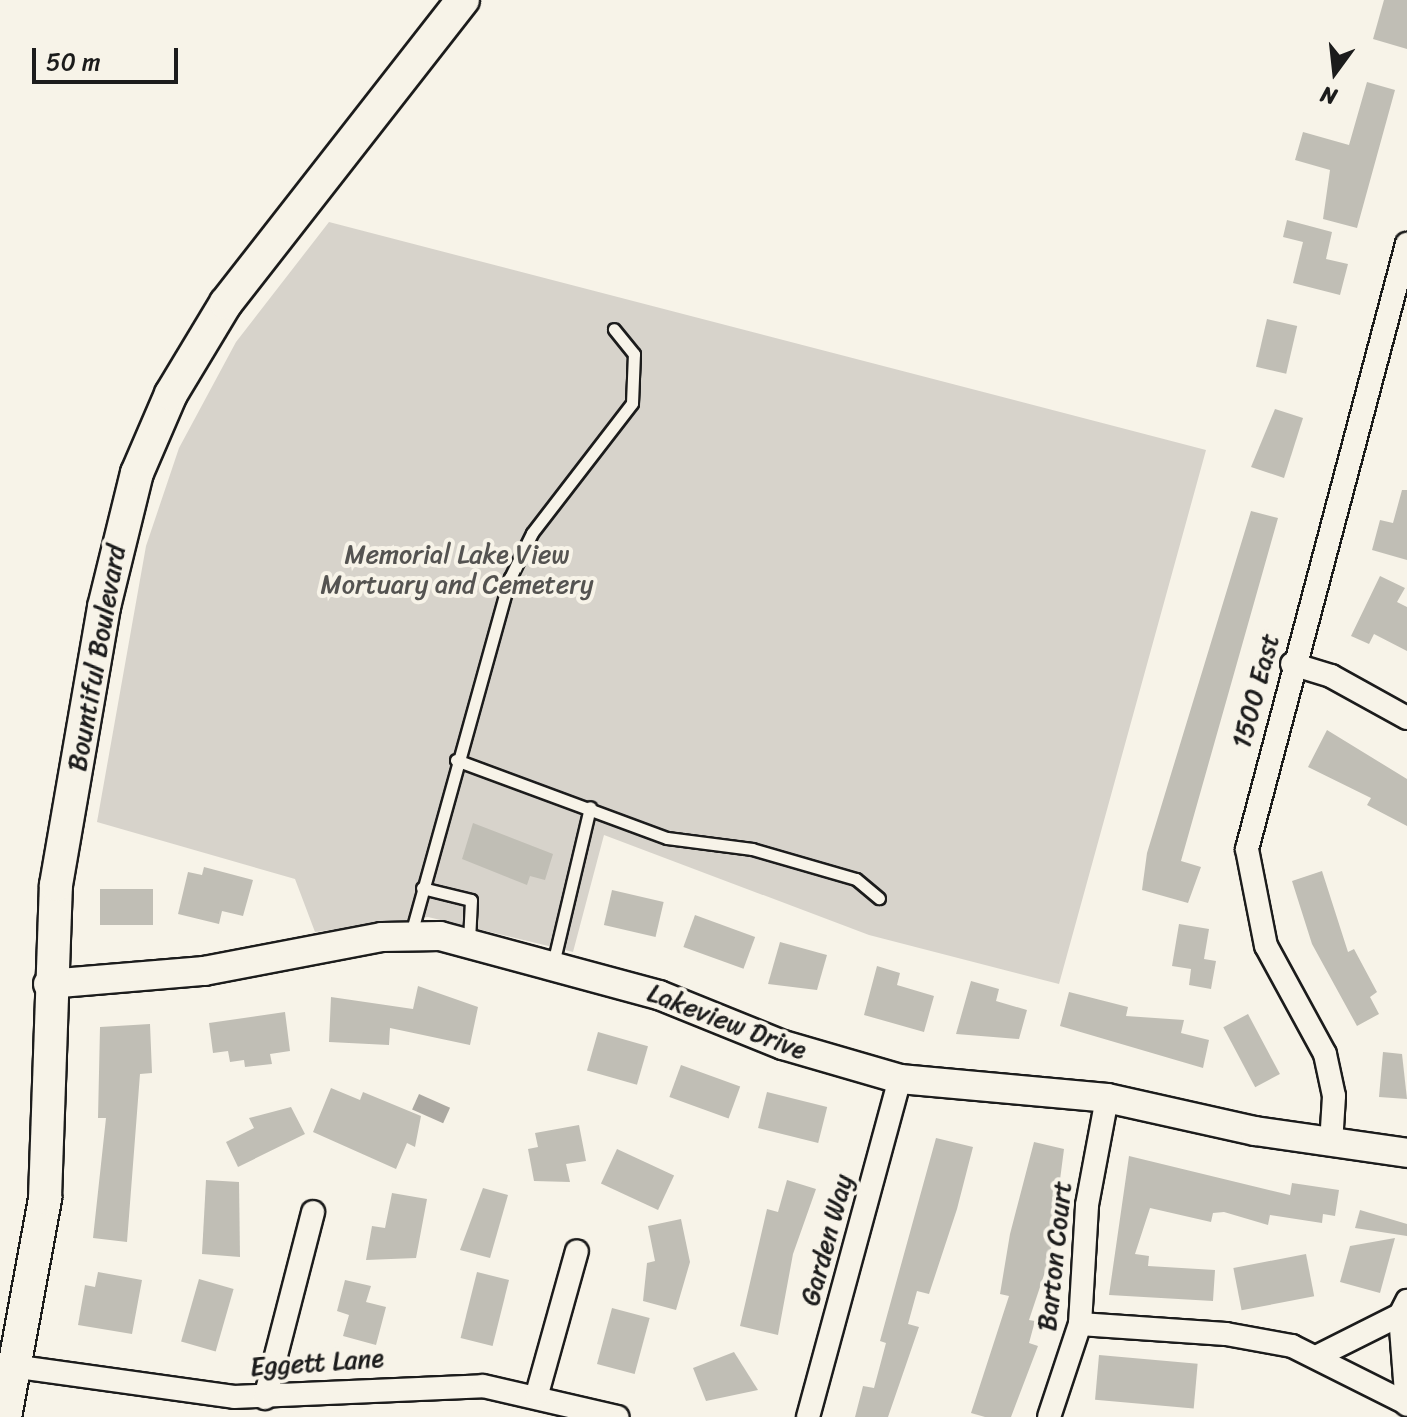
<!DOCTYPE html>
<html>
<head>
<meta charset="utf-8">
<style>
	body { margin:0 }
	#map { position:relative; width:1407px; height:1417px; overflow:hidden; background:#f7f3e8; font-family:Sriracha,sans-serif }
	div>[style] { position:absolute }
	[style*='--x'] { left:calc(var(--x)*1px); top:calc(var(--y)*1px); width:calc(var(--w)*1px); rotate:calc(var(--a)*1deg) }
	.green>* { inset:0; background:#d7d3cb }
	.water>* { inset:0; background:#aca9a2; transform-origin:0 0 }
	.building>* { inset:0; background:#c0beb5; transform-origin:0 0 }
	.roads { filter:drop-shadow(2px 0 #1c1c1c) drop-shadow(-2px 0 #1c1c1c) drop-shadow(0 2px #1c1c1c) drop-shadow(0 -2px #1c1c1c) }
	.service>* { height:11px; margin:-5.5px; padding:0 5.5px; transform-origin:5.5px; border-radius:5.5px; background:#f7f3e8 }
	.minor>* { height:22px; margin:-11px; padding:0 11px; transform-origin:11px; border-radius:11px; background:#f7f3e8 }
	.tertiary>* { height:28px; margin:-14px; padding:0 14px; transform-origin:14px; border-radius:14px; background:#f7f3e8 }
	.secondary>* { height:32px; margin:-16px; padding:0 16px; transform-origin:16px; border-radius:16px; background:#f7f3e8 }
	span { translate:-50% -50%; white-space:nowrap; text-align:center; line-height:1.15; -webkit-text-stroke:8px #f7f3e8; paint-order:stroke }
	.park-label { font-size:26px; color:#545351 }
	.street-label { font-size:26px; color:#1c1c1c }
	.north { position:absolute; left:1295px; top:32px; width:80px; height:80px; -webkit-text-stroke:6px #f7f3e8; paint-order:stroke; rotate:195deg; font-size:22px; font-weight:700; line-height:32px; text-align:center; color:#1c1c1c }
	.north::after { content:''; display:block; margin:auto; width:28px; height:36px; background:#1c1c1c; clip-path:polygon(50% 0,100% 100%,50% 72%,0 100%) }
	.scale { position:absolute; left:32px; top:48px; width:146px; height:36px; box-sizing:border-box; border:4px solid #1c1c1c; border-top:0; padding-left:10px; font-size:24px; line-height:28px; white-space:nowrap; color:#1c1c1c; -webkit-text-stroke:6px #f7f3e8; paint-order:stroke }
</style>
</head>
<body>
<div id="map">
	<div class="green">
		<div style="clip-path:polygon(329px 222px,1206px 450px,1059px 984px,869px 935px,604px 835px,573px 952px,428px 917px,315px 932px,295px 879px,97px 822px,146px 546px,179px 448px,236px 342px)"></div>
	</div>
	<div class="water">
		<div style="left:419px;top:1094px;width:34px;height:17px;rotate:24deg"></div>
	</div>
	<div class="building">
		<div style="clip-path:polygon(1384px 0,1407px 0,1407px 49px,1373px 39px)"></div>
		<div style="clip-path:polygon(1367px 82px,1395px 90px,1357px 228px,1323px 219px,1330px 170px,1295px 160px,1303px 132px,1349px 145px)"></div>
		<div style="clip-path:polygon(1287px 220px,1332px 232px,1326px 259px,1348px 264px,1340px 295px,1293px 283px,1303px 242px,1283px 237px)"></div>
		<div style="left:1267px;top:319px;width:31px;height:49px;rotate:13deg"></div>
		<div style="clip-path:polygon(1275px 409px,1303px 418px,1284px 478px,1251px 467px)"></div>
		<div style="clip-path:polygon(1402px 490px,1407px 490px,1407px 560px,1372px 550px,1380px 520px,1393px 523px)"></div>
		<div style="clip-path:polygon(1251px 511px,1278px 518px,1181px 861px,1201px 867px,1188px 903px,1142px 890px,1147px 853px)"></div>
		<div style="clip-path:polygon(1380px 576px,1405px 588px,1397px 602px,1407px 607px,1407px 651px,1374px 634px,1369px 644px,1351px 636px)"></div>
		<div style="clip-path:polygon(1327px 730px,1407px 779px,1407px 826px,1367px 805px,1371px 798px,1308px 767px)"></div>
		<div style="clip-path:polygon(473px 823px,553px 854px,545px 880px,530px 876px,527px 885px,462px 859px)"></div>
		<div style="clip-path:polygon(204px 867px,253px 880px,243px 916px,222px 911px,219px 924px,178px 914px,188px 872px,202px 875px)"></div>
		<div style="clip-path:polygon(1322px 871px,1348px 952px,1354px 949px,1377px 992px,1370px 997px,1379px 1014px,1357px 1026px,1312px 944px,1292px 881px)"></div>
		<div style="left:153px;top:889px;width:36px;height:53px;rotate:90deg"></div>
		<div style="left:612px;top:890px;width:53px;height:36px;rotate:13deg"></div>
		<div style="left:695px;top:915px;width:64px;height:34px;rotate:20deg"></div>
		<div style="clip-path:polygon(1179px 924px,1209px 929px,1204px 959px,1216px 961px,1211px 989px,1189px 985px,1191px 969px,1172px 966px)"></div>
		<div style="clip-path:polygon(780px 942px,827px 955px,817px 990px,768px 984px)"></div>
		<div style="clip-path:polygon(877px 966px,900px 973px,897px 985px,934px 996px,924px 1032px,864px 1015px)"></div>
		<div style="clip-path:polygon(971px 981px,999px 989px,996px 1001px,1027px 1010px,1019px 1039px,956px 1034px)"></div>
		<div style="clip-path:polygon(418px 986px,478px 1007px,470px 1045px,390px 1028px,389px 1045px,329px 1042px,331px 997px,413px 1009px)"></div>
		<div style="clip-path:polygon(1069px 992px,1128px 1007px,1126px 1016px,1184px 1020px,1181px 1033px,1209px 1040px,1203px 1068px,1060px 1026px)"></div>
		<div style="clip-path:polygon(285px 1012px,290px 1051px,270px 1054px,272px 1064px,245px 1067px,244px 1060px,230px 1062px,228px 1051px,213px 1053px,209px 1023px)"></div>
		<div style="left:1248px;top:1014px;width:68px;height:28px;rotate:62deg"></div>
		<div style="clip-path:polygon(150px 1024px,152px 1073px,140px 1074px,127px 1242px,93px 1238px,106px 1118px,98px 1118px,100px 1027px)"></div>
		<div style="left:598px;top:1032px;width:52px;height:40px;rotate:16deg"></div>
		<div style="clip-path:polygon(1383px 1052px,1402px 1054px,1407px 1099px,1379px 1097px)"></div>
		<div style="left:681px;top:1065px;width:63px;height:34px;rotate:20deg"></div>
		<div style="clip-path:polygon(331px 1088px,360px 1100px,363px 1092px,421px 1116px,415px 1147px,407px 1143px,396px 1169px,313px 1132px)"></div>
		<div style="left:767px;top:1092px;width:62px;height:37px;rotate:14deg"></div>
		<div style="clip-path:polygon(291px 1107px,305px 1134px,238px 1167px,226px 1142px,254px 1128px,249px 1118px)"></div>
		<div style="clip-path:polygon(579px 1125px,586px 1161px,566px 1164px,570px 1182px,534px 1181px,528px 1149px,538px 1147px,535px 1133px)"></div>
		<div style="clip-path:polygon(936px 1138px,973px 1147px,957px 1209px,929px 1294px,917px 1291px,908px 1324px,919px 1327px,888px 1417px,855px 1417px,863px 1386px,874px 1388px,886px 1343px,880px 1341px)"></div>
		<div style="clip-path:polygon(1034px 1142px,1064px 1149px,1050px 1257px,1029px 1320px,1035px 1321px,1029px 1343px,1038px 1346px,1011px 1417px,985px 1417px,971px 1413px,1009px 1296px,1000px 1294px,1010px 1234px)"></div>
		<div style="left:617px;top:1149px;width:63px;height:38px;rotate:25deg"></div>
		<div style="clip-path:polygon(1129px 1156px,1290px 1195px,1292px 1183px,1339px 1190px,1335px 1216px,1323px 1214px,1322px 1223px,1270px 1215px,1268px 1225px,1224px 1212px,1213px 1213px,1211px 1222px,1150px 1208px,1135px 1254px,1149px 1256px,1148px 1266px,1215px 1270px,1213px 1301px,1109px 1295px)"></div>
		<div style="clip-path:polygon(206px 1180px,239px 1182px,240px 1257px,202px 1254px)"></div>
		<div style="clip-path:polygon(787px 1180px,816px 1189px,793px 1254px,778px 1335px,740px 1326px,767px 1209px,778px 1212px)"></div>
		<div style="clip-path:polygon(483px 1188px,508px 1195px,490px 1258px,460px 1250px)"></div>
		<div style="clip-path:polygon(392px 1193px,427px 1199px,416px 1258px,366px 1260px,372px 1226px,385px 1228px)"></div>
		<div style="clip-path:polygon(1360px 1210px,1407px 1224px,1407px 1236px,1355px 1228px)"></div>
		<div style="clip-path:polygon(681px 1219px,690px 1262px,676px 1310px,643px 1301px,647px 1263px,655px 1261px,648px 1226px)"></div>
		<div style="clip-path:polygon(1395px 1238px,1380px 1293px,1340px 1282px,1350px 1246px)"></div>
		<div style="left:1306px;top:1254px;width:43px;height:74px;rotate:79deg"></div>
		<div style="clip-path:polygon(98px 1272px,142px 1280px,132px 1334px,78px 1325px,85px 1285px,95px 1287px)"></div>
		<div style="left:477px;top:1272px;width:33px;height:68px;rotate:14deg"></div>
		<div style="left:199px;top:1279px;width:36px;height:65px;rotate:16deg"></div>
		<div style="clip-path:polygon(345px 1280px,371px 1286px,366px 1302px,386px 1307px,376px 1345px,343px 1336px,349px 1315px,337px 1311px)"></div>
		<div style="left:612px;top:1308px;width:39px;height:58px;rotate:15deg"></div>
		<div style="clip-path:polygon(734px 1352px,758px 1390px,706px 1401px,693px 1368px)"></div>
		<div style="left:1099px;top:1355px;width:99px;height:45px;rotate:5deg"></div>
	</div>
	<div class="roads">
		<div class="service">
			<div style="--x:456;--y:760;--w:225;--a:20.3"></div>
			<div style="--x:667;--y:838;--w:86;--a:7.4"></div>
			<div style="--x:752;--y:849;--w:108;--a:16.1"></div>
			<div style="--x:856;--y:879;--w:30;--a:40"></div>
			<div style="--x:422;--y:888;--w:50;--a:13.8"></div>
			<div style="--x:471;--y:900;--w:41;--a:92.8"></div>
			<div style="--x:411;--y:934;--w:370;--a:-74.5"></div>
			<div style="--x:510;--y:578;--w:50;--a:-63.9"></div>
			<div style="--x:532;--y:533;--w:164;--a:-52.4"></div>
			<div style="--x:632;--y:403;--w:49;--a:-87.7"></div>
			<div style="--x:634;--y:354;--w:32;--a:-129"></div>
			<div style="--x:553;--y:964;--w:161;--a:-76.7"></div>
		</div>
		<div class="minor">
			<div style="--x:1292;--y:664;--w:41;--a:17.1"></div>
			<div style="--x:1331;--y:676;--w:87;--a:28.9"></div>
			<div style="--x:1331;--y:1144;--w:48;--a:-86.4"></div>
			<div style="--x:1334;--y:1096;--w:43;--a:-102.1"></div>
			<div style="--x:1325;--y:1054;--w:123;--a:-118.6"></div>
			<div style="--x:1266;--y:946;--w:99;--a:-101.1"></div>
			<div style="--x:1247;--y:849;--w:626;--a:-75.19"></div>
			<div style="--x:1400;--y:1315;--w:90;--a:85.6"></div>
			<div style="--x:1080;--y:1324;--w:146;--a:3.9"></div>
			<div style="--x:1226;--y:1334;--w:67;--a:10.3"></div>
			<div style="--x:1292;--y:1346;--w:125;--a:26.6"></div>
			<div style="--x:1320;--y:1355;--w:89;--a:-26.6"></div>
			<div style="--x:1400;--y:1315;--w:16;--a:-63"></div>
			<div style="--x:19;--y:1367;--w:217;--a:7.9"></div>
			<div style="--x:234;--y:1397;--w:249;--a:-2.5"></div>
			<div style="--x:483;--y:1386;--w:138;--a:13"></div>
			<div style="--x:537;--y:1394;--w:148;--a:-74.4"></div>
			<div style="--x:265;--y:1398;--w:192;--a:-75.5"></div>
			<div style="--x:808;--y:1417;--w:350;--a:-74.8"></div>
			<div style="--x:1049;--y:1417;--w:98;--a:-71.6"></div>
			<div style="--x:1080;--y:1324;--w:119;--a:-86.6"></div>
			<div style="--x:1087;--y:1205;--w:109;--a:-79.4"></div>
		</div>
		<div class="tertiary">
			<div style="--x:48;--y:984;--w:157;--a:-4.8"></div>
			<div style="--x:204;--y:971;--w:181;--a:-10.8"></div>
			<div style="--x:382;--y:937;--w:58;--a:-1"></div>
			<div style="--x:440;--y:936;--w:227;--a:15.1"></div>
			<div style="--x:659;--y:995;--w:134;--a:22"></div>
			<div style="--x:783;--y:1045;--w:122;--a:16.2"></div>
			<div style="--x:900;--y:1079;--w:208;--a:5.2"></div>
			<div style="--x:1107;--y:1098;--w:152;--a:12.6"></div>
			<div style="--x:1255;--y:1131;--w:154;--a:8.2"></div>
		</div>
		<div class="secondary">
			<div style="--x:5;--y:1417;--w:223;--a:-79.6"></div>
			<div style="--x:45;--y:1198;--w:313;--a:-88"></div>
			<div style="--x:56;--y:885;--w:282;--a:-80.2"></div>
			<div style="--x:104;--y:607;--w:138;--a:-76.2"></div>
			<div style="--x:137;--y:473;--w:86;--a:-66.7"></div>
			<div style="--x:171;--y:394;--w:106;--a:-58.9"></div>
			<div style="--x:226;--y:303;--w:385;--a:-52"></div>
		</div>
	</div>
	<div class="park-label">
		<span style="left:457px;top:570px">Memorial Lake View<br>Mortuary and Cemetery</span>
	</div>
	<div class="street-label">
		<span style="left:97px;top:658px;rotate:-80deg">Bountiful Boulevard</span>
		<span style="left:1256px;top:691px;rotate:-75deg">1500 East</span>
		<span style="left:727px;top:1022px;rotate:21deg">Lakeview Drive</span>
		<span style="left:827px;top:1240px;rotate:-75deg">Garden Way</span>
		<span style="left:1055px;top:1256px;rotate:-84deg">Barton Court</span>
		<span style="left:317px;top:1363px;rotate:-4deg">Eggett Lane</span>
	</div>
	<div class="north">N</div>
	<div class="scale">50 m</div>
</div>
</body>
</html>
